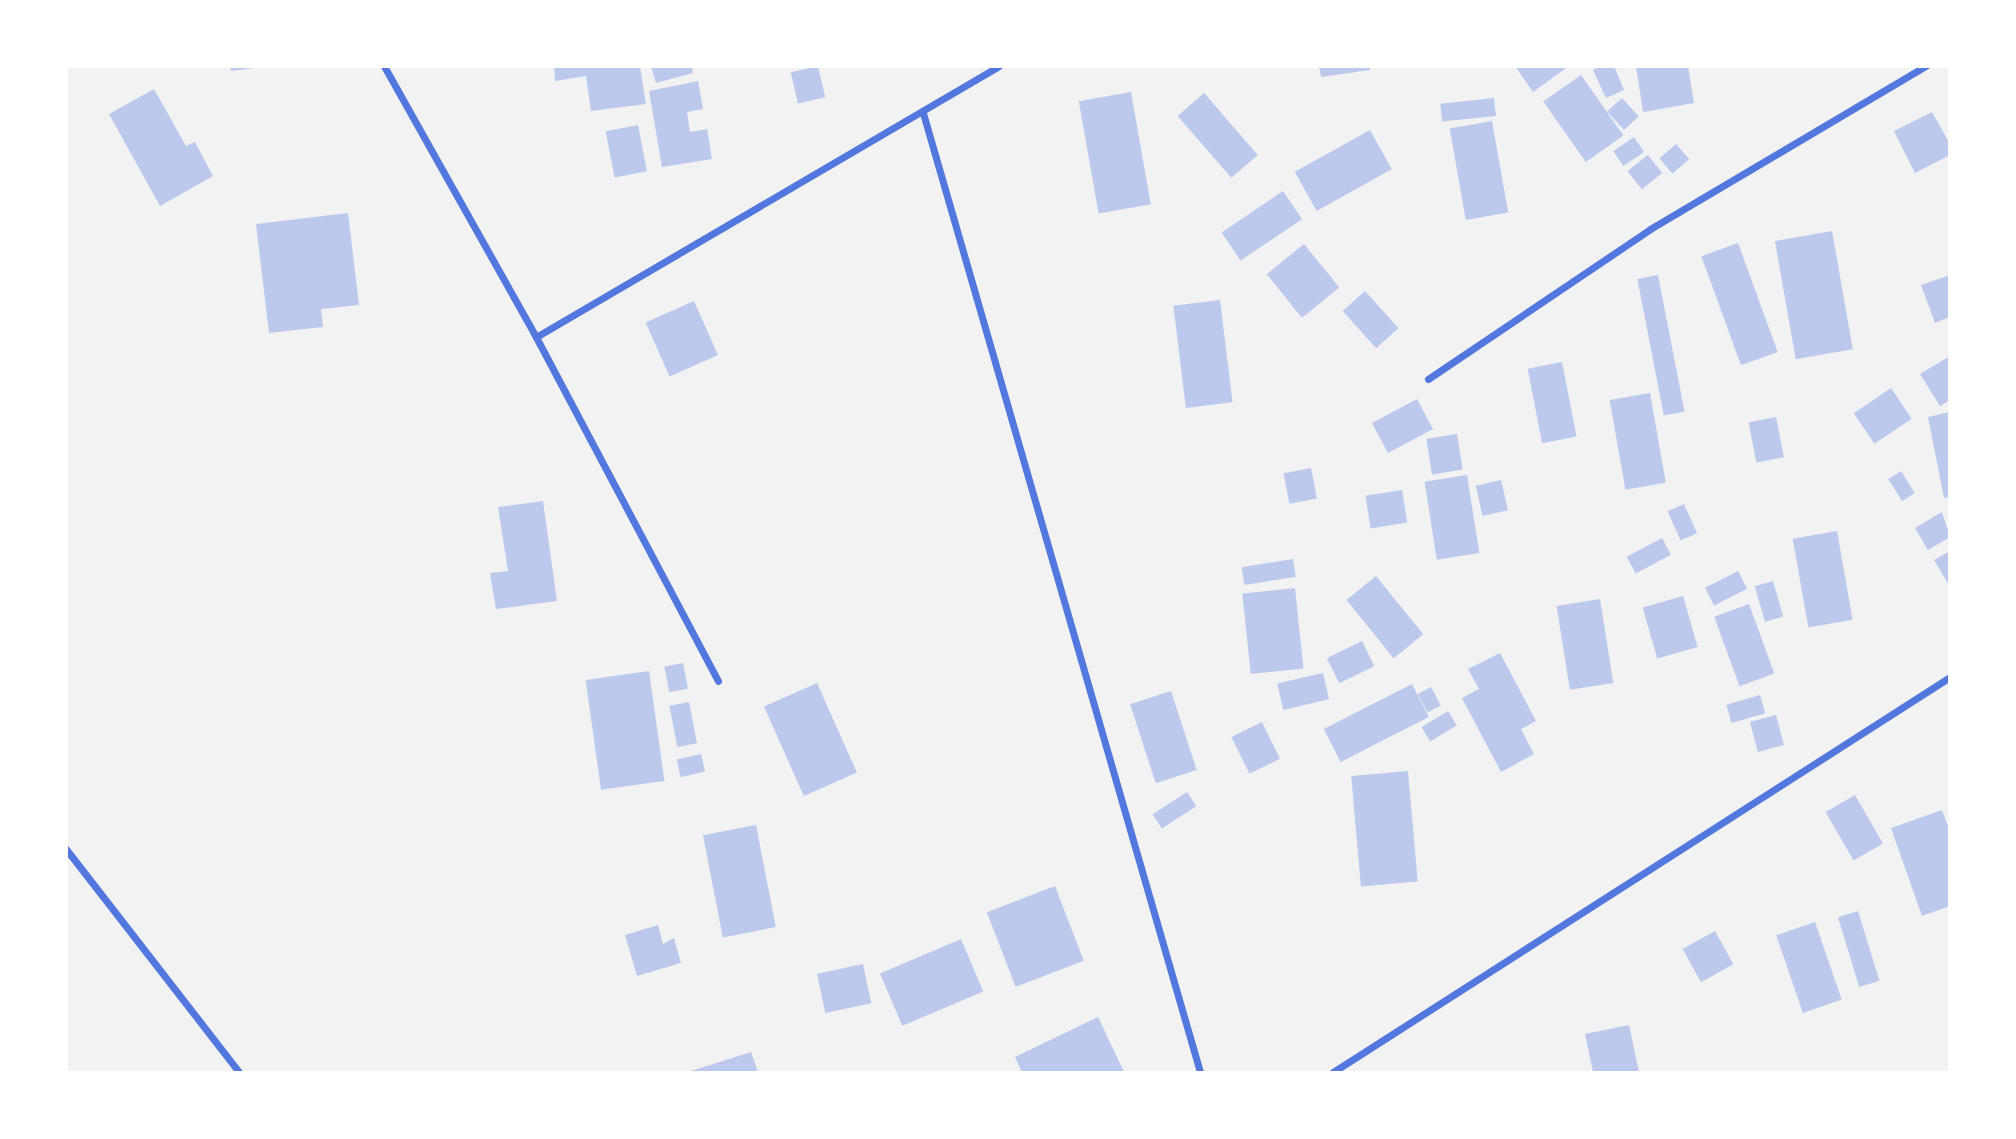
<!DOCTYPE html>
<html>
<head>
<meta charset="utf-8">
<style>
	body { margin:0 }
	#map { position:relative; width:2016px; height:1139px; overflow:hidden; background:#f2f2f2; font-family:"Golos Text",sans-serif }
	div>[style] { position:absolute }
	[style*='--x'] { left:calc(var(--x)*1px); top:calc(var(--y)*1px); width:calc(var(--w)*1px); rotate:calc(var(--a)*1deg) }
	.building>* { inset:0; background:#bdc9ec; transform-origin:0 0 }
	.minor>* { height:7px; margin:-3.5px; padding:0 3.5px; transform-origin:3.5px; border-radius:3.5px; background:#5277de }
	span { translate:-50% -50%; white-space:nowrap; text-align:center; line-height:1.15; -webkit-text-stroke:5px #fff; paint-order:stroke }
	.frame { position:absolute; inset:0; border:68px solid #fff; pointer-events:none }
</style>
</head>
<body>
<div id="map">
	<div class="building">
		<div style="clip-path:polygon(230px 66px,254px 66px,254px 68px,231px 71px)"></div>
		<div style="clip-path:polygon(554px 66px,640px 66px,646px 104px,591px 111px,586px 76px,555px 81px)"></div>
		<div style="clip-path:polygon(651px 66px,692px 66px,693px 73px,656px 83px)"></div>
		<div style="left:818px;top:66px;width:32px;height:28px;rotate:77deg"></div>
		<div style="clip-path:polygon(1319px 66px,1370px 66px,1370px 70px,1321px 77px)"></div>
		<div style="clip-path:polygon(1515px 66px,1565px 66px,1566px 68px,1533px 92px)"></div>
		<div style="clip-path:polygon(1601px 66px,1614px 66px,1624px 90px,1606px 98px,1593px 70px)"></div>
		<div style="clip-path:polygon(1636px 66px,1688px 66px,1694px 103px,1643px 112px)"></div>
		<div style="left:1581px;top:75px;width:74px;height:46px;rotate:55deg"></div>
		<div style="clip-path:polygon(698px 81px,703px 109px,687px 112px,690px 132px,707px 129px,712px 159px,662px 167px,649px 91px)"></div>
		<div style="clip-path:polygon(154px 89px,186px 146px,195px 142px,213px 176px,160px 206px,109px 114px)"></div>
		<div style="left:1131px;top:92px;width:114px;height:53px;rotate:80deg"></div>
		<div style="left:1204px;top:93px;width:82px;height:35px;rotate:49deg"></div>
		<div style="left:1494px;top:98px;width:18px;height:54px;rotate:84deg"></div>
		<div style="left:1622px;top:98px;width:25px;height:20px;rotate:48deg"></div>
		<div style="clip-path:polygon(1932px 112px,1950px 144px,1950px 155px,1915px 173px,1894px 131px)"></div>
		<div style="left:1492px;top:121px;width:93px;height:43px;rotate:80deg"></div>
		<div style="left:638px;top:125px;width:47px;height:33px;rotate:79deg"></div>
		<div style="left:1370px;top:130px;width:45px;height:86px;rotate:61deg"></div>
		<div style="left:1634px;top:137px;width:18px;height:25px;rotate:56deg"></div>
		<div style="left:1676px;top:144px;width:20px;height:22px;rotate:49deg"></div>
		<div style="left:1648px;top:155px;width:23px;height:26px;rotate:52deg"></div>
		<div style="left:1283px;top:191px;width:34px;height:74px;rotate:56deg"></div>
		<div style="clip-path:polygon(348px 213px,359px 305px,321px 309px,323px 327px,269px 333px,256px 224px)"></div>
		<div style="left:1832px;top:231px;width:120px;height:58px;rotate:80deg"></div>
		<div style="left:1738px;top:243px;width:116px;height:39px;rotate:70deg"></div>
		<div style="left:1304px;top:244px;width:56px;height:48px;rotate:51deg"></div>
		<div style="left:1658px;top:275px;width:139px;height:21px;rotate:79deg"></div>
		<div style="clip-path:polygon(1950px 275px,1950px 317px,1935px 323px,1921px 285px)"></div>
		<div style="left:1365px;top:291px;width:50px;height:30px;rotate:48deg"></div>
		<div style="left:1220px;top:300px;width:103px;height:47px;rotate:83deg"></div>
		<div style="left:694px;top:301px;width:59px;height:53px;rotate:66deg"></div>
		<div style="clip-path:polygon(1950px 356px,1950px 400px,1940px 406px,1920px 374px)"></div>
		<div style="left:1562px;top:362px;width:76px;height:35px;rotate:79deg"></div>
		<div style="left:1891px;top:388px;width:37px;height:45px;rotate:56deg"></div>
		<div style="left:1650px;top:393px;width:91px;height:41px;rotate:80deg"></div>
		<div style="left:1417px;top:399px;width:34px;height:51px;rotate:62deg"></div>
		<div style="clip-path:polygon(1950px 412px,1950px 497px,1944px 498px,1928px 417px)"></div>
		<div style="left:1776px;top:417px;width:41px;height:28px;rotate:79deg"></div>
		<div style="left:1457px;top:434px;width:36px;height:31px;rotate:81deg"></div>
		<div style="left:1311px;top:468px;width:31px;height:28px;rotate:79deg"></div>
		<div style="left:1901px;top:471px;width:26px;height:15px;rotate:58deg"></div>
		<div style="left:1467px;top:475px;width:79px;height:43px;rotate:81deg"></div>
		<div style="left:1501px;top:480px;width:31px;height:26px;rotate:77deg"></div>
		<div style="left:1402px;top:490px;width:33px;height:37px;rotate:81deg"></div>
		<div style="clip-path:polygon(543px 501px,557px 601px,496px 609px,490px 573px,508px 571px,498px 507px)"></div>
		<div style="left:1684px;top:504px;width:32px;height:18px;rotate:66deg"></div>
		<div style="clip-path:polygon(1942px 512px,1950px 537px,1928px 550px,1915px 528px)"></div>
		<div style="left:1837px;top:531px;width:90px;height:45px;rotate:80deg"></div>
		<div style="left:1662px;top:538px;width:19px;height:40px;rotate:62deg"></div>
		<div style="clip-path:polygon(1950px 551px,1950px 587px,1934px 560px)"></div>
		<div style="left:1293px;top:559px;width:18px;height:52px;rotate:81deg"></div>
		<div style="left:1738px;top:571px;width:20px;height:37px;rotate:63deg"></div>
		<div style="left:1376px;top:576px;width:75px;height:38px;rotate:51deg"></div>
		<div style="left:1773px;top:581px;width:37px;height:19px;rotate:74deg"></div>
		<div style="left:1295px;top:588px;width:81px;height:53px;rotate:84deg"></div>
		<div style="left:1683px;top:596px;width:53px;height:42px;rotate:74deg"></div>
		<div style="left:1600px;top:599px;width:85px;height:44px;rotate:81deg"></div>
		<div style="left:1749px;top:604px;width:74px;height:37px;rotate:70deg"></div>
		<div style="left:1362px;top:641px;width:28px;height:39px;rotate:64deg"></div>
		<div style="clip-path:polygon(1500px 653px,1536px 721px,1521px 729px,1534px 754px,1501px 772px,1462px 698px,1479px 689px,1468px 669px)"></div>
		<div style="left:683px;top:663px;width:26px;height:19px;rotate:79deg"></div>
		<div style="left:649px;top:671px;width:111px;height:64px;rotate:82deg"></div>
		<div style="left:1323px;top:673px;width:27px;height:47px;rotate:77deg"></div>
		<div style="left:817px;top:683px;width:98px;height:58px;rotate:66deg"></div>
		<div style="left:1412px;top:684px;width:37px;height:99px;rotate:63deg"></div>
		<div style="left:1431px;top:687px;width:21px;height:15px;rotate:62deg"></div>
		<div style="left:1171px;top:691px;width:83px;height:43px;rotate:72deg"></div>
		<div style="left:1760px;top:695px;width:19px;height:35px;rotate:74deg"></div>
		<div style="left:689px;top:702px;width:42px;height:20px;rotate:79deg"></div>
		<div style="left:1448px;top:711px;width:17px;height:31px;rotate:59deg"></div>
		<div style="left:1776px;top:715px;width:31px;height:27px;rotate:75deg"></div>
		<div style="left:1262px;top:722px;width:41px;height:34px;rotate:64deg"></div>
		<div style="left:701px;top:754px;width:18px;height:25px;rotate:77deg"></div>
		<div style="left:1408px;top:771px;width:111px;height:57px;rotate:85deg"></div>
		<div style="left:1187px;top:792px;width:17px;height:41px;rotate:57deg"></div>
		<div style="left:1855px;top:795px;width:56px;height:34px;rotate:60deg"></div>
		<div style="clip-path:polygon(1942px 810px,1950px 832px,1950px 906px,1922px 916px,1891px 828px)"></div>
		<div style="left:756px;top:825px;width:104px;height:54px;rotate:79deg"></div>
		<div style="left:1055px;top:886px;width:80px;height:73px;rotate:69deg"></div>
		<div style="left:1858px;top:911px;width:73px;height:21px;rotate:73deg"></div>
		<div style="left:1815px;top:922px;width:82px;height:41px;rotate:71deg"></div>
		<div style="clip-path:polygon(658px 925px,663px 944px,674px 938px,681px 963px,637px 976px,625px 935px)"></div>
		<div style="left:1715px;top:931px;width:38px;height:37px;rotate:61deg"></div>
		<div style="left:961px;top:939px;width:57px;height:88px;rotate:67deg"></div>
		<div style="left:863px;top:964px;width:40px;height:47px;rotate:78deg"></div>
		<div style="clip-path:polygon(1098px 1017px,1124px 1072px,1022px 1072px,1015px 1057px)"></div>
		<div style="clip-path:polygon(1629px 1025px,1639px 1072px,1593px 1072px,1585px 1034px)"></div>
		<div style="clip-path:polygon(751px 1052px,758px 1072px,688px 1072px)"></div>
	</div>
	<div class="minor">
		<div style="--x:384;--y:66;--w:311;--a:60.7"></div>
		<div style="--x:536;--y:337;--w:389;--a:62.1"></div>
		<div style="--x:923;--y:113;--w:998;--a:73.89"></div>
		<div style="--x:536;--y:337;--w:536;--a:-30.34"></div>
		<div style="--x:1428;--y:379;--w:268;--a:-34"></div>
		<div style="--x:1650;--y:229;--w:321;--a:-30.6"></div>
		<div style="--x:66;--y:849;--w:282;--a:52.2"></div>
		<div style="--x:1333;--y:1072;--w:733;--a:-32.63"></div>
	</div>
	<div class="frame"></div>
</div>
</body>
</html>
